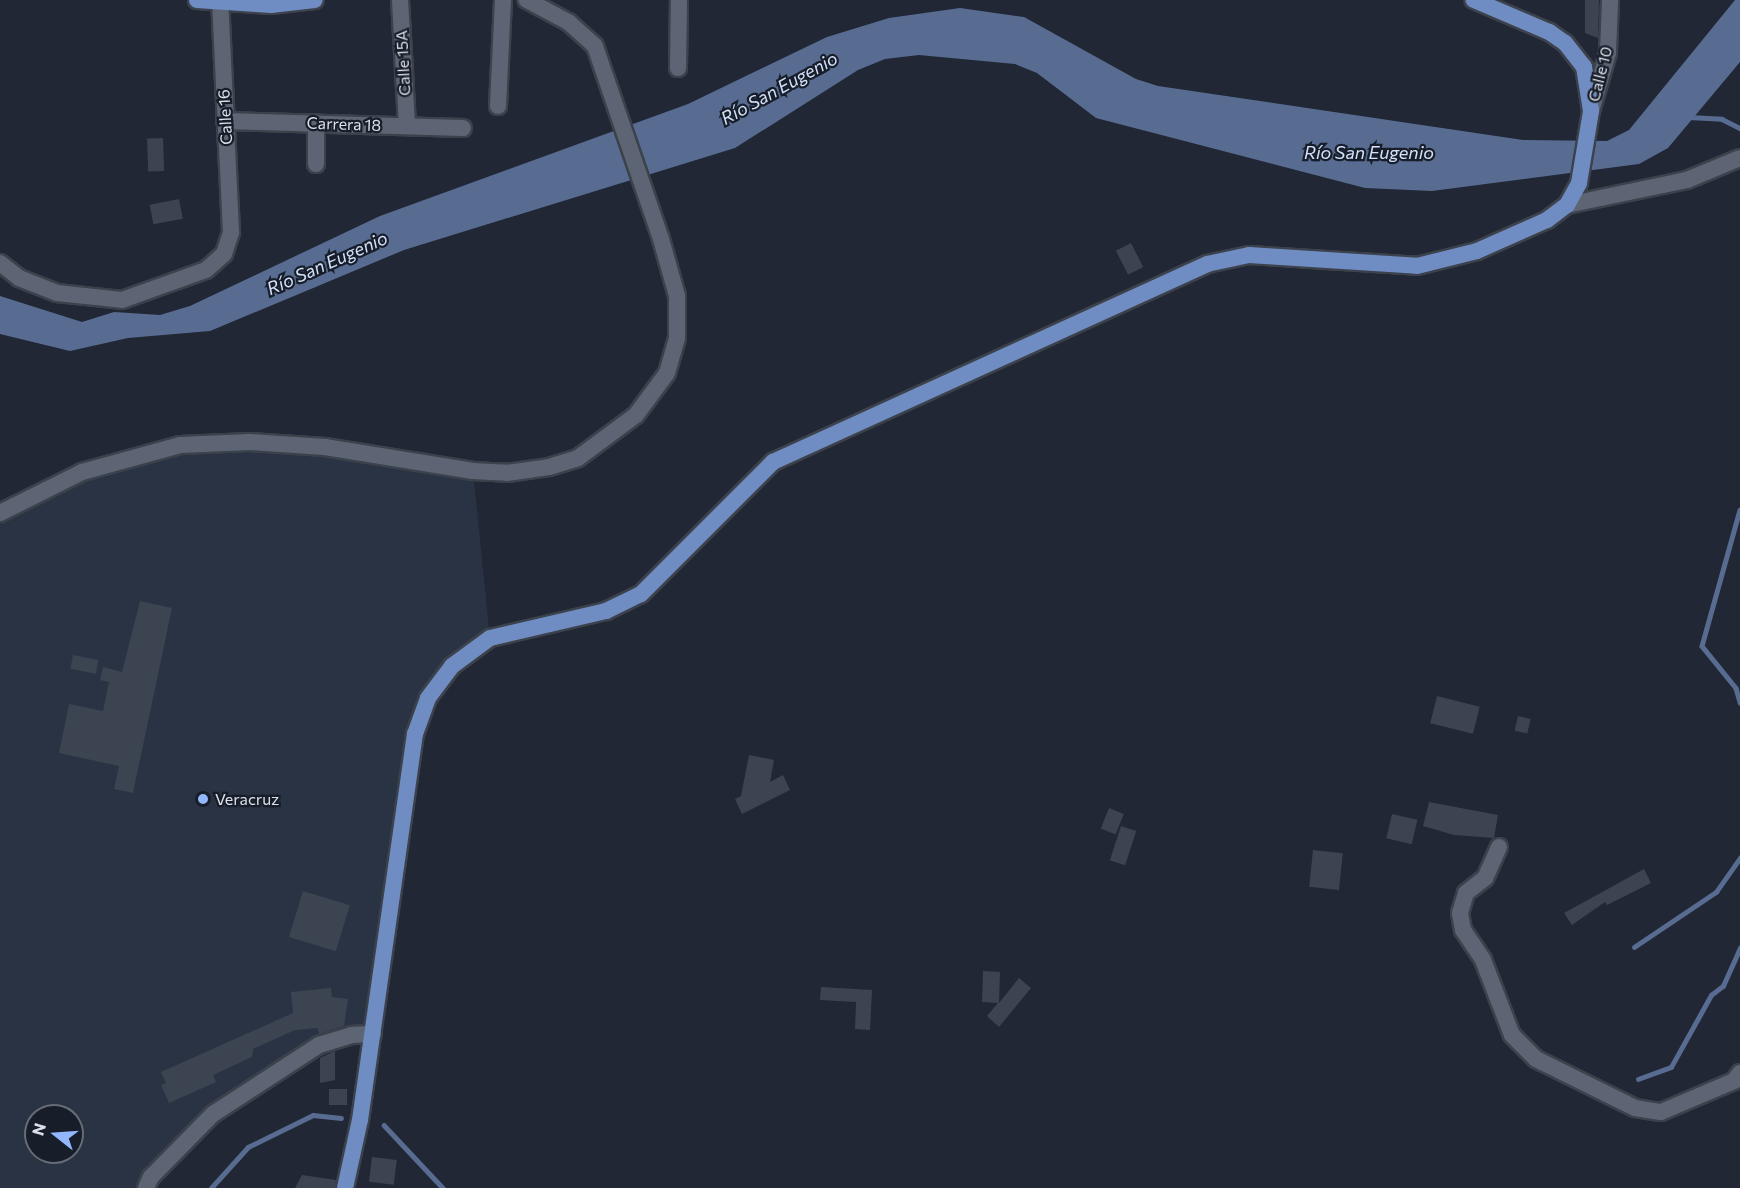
<!DOCTYPE html>
<html>
<head>
<meta charset="utf-8">
<style>
	body { margin:0 }
	#map { position:relative; width:1740px; height:1188px; overflow:hidden; background:#212734; font-family:Commissioner,sans-serif }
	div>[style] { position:absolute }
	[style*='--x'] { left:calc(var(--x)*1px); top:calc(var(--y)*1px); width:calc(var(--w)*1px); rotate:calc(var(--a)*1deg) }
	.built>* { inset:0; background:#293344 }
	.water>* { inset:0; background:#586c92 }
	.stream>* { height:4.5px; margin:-2.25px; padding:0 2.25px; transform-origin:2.25px; border-radius:2.25px; background:#586c92 }
	.building>* { inset:0; background:#3c4451; transform-origin:0 0 }
	.roads { filter:drop-shadow(2px 0 #3c424c) drop-shadow(-2px 0 #3c424c) drop-shadow(0 2px #3c424c) drop-shadow(0 -2px #3c424c) }
	.minor>* { height:16px; margin:-8px; padding:0 8px; transform-origin:8px; border-radius:8px; background:#5d6574 }
	.primary>* { height:16px; margin:-8px; padding:0 8px; transform-origin:8px; border-radius:8px; background:#708dc3 }
	.dots>* { width:16px; height:16px; translate:-50% -50%; box-sizing:border-box; border:3px solid #171e2a; border-radius:50% }
	span { translate:-50% -50%; white-space:nowrap; text-align:center; line-height:1.15; -webkit-text-stroke:4.5px #171e2a; paint-order:stroke }
	.street-label { font-size:16px; color:#dbe0e9 }
	.poi-label { font-size:16px; color:#dbe0e9 }
	.left { translate:0 -50%; text-align:left }
	.water-label { font-size:18px; color:#d3e1fa; font-style:italic }
	.north { position:absolute; left:24px; top:1104px; width:60px; height:60px; box-sizing:border-box; background:#171e2a; border:2px solid #656c76; border-radius:50%; rotate:287deg; font-size:16px; font-weight:700; line-height:24px; text-align:center; color:#dbe0e9 }
	.north::after { content:''; display:block; margin:auto; width:21px; height:27px; background:#93b7fd; clip-path:polygon(50% 0,100% 100%,50% 72%,0 100%) }
</style>
</head>
<body>
<div id="map">
	<div class="built">
		<div style="clip-path:polygon(evenodd,250px 442px,473px 471px,490px 638px,428px 698px,373px 1034px,351px 1035px,213px 1114px,146px 1188px,0 1188px,0 513px,115px 461px,250px 442px,36px 1116px,72px 1116px,72px 1152px,36px 1152px,36px 1116px)"></div>
	</div>
	<div class="water">
		<div style="clip-path:polygon(1735px 0,1740px 0,1740px 62px,1668px 148px,1639px 164px,1432px 191px,1365px 188px,1096px 118px,1037px 73px,1015px 64px,919px 55px,885px 59px,858px 70px,735px 148px,404px 250px,210px 331px,128px 338px,70px 351px,0 334px,0 296px,82px 322px,114px 312px,160px 315px,190px 306px,380px 216px,688px 104px,827px 37px,889px 18px,960px 8px,1024px 17px,1136px 79px,1158px 86px,1523px 140px,1607px 141px,1629px 130px)"></div>
	</div>
	<div class="stream">
		<div style="--x:1688;--y:117;--w:34;--a:3"></div>
		<div style="--x:1722;--y:119;--w:20;--a:27"></div>
		<div style="--x:1740;--y:510;--w:141;--a:105.6"></div>
		<div style="--x:1702;--y:646;--w:54;--a:51"></div>
		<div style="--x:1736;--y:688;--w:15;--a:74"></div>
		<div style="--x:1634;--y:947;--w:99;--a:-33.9"></div>
		<div style="--x:1716;--y:892;--w:42;--a:-54.8"></div>
		<div style="--x:1638;--y:1079;--w:35;--a:-20"></div>
		<div style="--x:1671;--y:1067;--w:82;--a:-60.9"></div>
		<div style="--x:1711;--y:995;--w:15;--a:-37"></div>
		<div style="--x:1723;--y:986;--w:42;--a:-65.9"></div>
		<div style="--x:384;--y:1125;--w:86;--a:46.9"></div>
		<div style="--x:211;--y:1188;--w:55;--a:-47.9"></div>
		<div style="--x:248;--y:1147;--w:72;--a:-26.2"></div>
		<div style="--x:313;--y:1115;--w:28;--a:6"></div>
	</div>
	<div class="building">
		<div style="clip-path:polygon(1585px 0,1599px 0,1598px 38px,1585px 33px)"></div>
		<div style="left:163px;top:138px;width:33px;height:16px;rotate:88deg"></div>
		<div style="left:179px;top:199px;width:20px;height:30px;rotate:79deg"></div>
		<div style="left:1131px;top:243px;width:27px;height:17px;rotate:63deg"></div>
		<div style="clip-path:polygon(140px 601px,172px 608px,133px 793px,114px 789px,119px 766px,59px 753px,69px 704px,103px 711px,109px 682px,100px 680px,103px 667px,122px 672px)"></div>
		<div style="left:73px;top:655px;width:26px;height:14px;rotate:11deg"></div>
		<div style="left:1437px;top:696px;width:44px;height:28px;rotate:14deg"></div>
		<div style="left:1518px;top:716px;width:13px;height:15px;rotate:13deg"></div>
		<div style="clip-path:polygon(749px 755px,774px 760px,770px 782px,783px 775px,790px 790px,742px 814px,735px 799px,741px 796px)"></div>
		<div style="clip-path:polygon(1429px 802px,1498px 815px,1494px 838px,1454px 835px,1423px 826px)"></div>
		<div style="left:1109px;top:808px;width:16px;height:22px;rotate:22deg"></div>
		<div style="left:1392px;top:814px;width:26px;height:25px;rotate:13deg"></div>
		<div style="left:1121px;top:826px;width:16px;height:36px;rotate:18deg"></div>
		<div style="left:1313px;top:850px;width:30px;height:37px;rotate:6deg"></div>
		<div style="clip-path:polygon(1644px 869px,1651px 883px,1607px 905px,1605px 902px,1572px 925px,1564px 913px)"></div>
		<div style="left:303px;top:891px;width:49px;height:48px;rotate:17deg"></div>
		<div style="clip-path:polygon(983px 971px,1000px 972px,999px 1003px,1019px 978px,1031px 988px,999px 1027px,987px 1016px,998px 1003px,982px 1002px)"></div>
		<div style="clip-path:polygon(821px 987px,872px 990px,870px 1030px,855px 1029px,856px 1002px,820px 1000px)"></div>
		<div style="clip-path:polygon(331px 988px,332px 997px,348px 999px,344px 1026px,319px 1034px,318px 1028px,295px 1030px,253px 1049px,252px 1057px,213px 1075px,216px 1082px,169px 1103px,161px 1085px,166px 1083px,161px 1072px,293px 1013px,291px 992px)"></div>
		<div style="clip-path:polygon(335px 1051px,335px 1080px,320px 1083px,320px 1058px)"></div>
		<div style="left:329px;top:1089px;width:18px;height:16px"></div>
		<div style="left:372px;top:1157px;width:25px;height:25px;rotate:7deg"></div>
		<div style="clip-path:polygon(302px 1175px,336px 1180px,335px 1188px,295px 1188px)"></div>
	</div>
	<div class="roads">
		<div class="minor">
			<div style="--x:400;--y:0;--w:126;--a:86.8"></div>
			<div style="--x:678;--y:68;--w:68;--a:-89.2"></div>
			<div style="--x:498;--y:106;--w:106;--a:-87.3"></div>
			<div style="--x:1591;--y:111;--w:60;--a:-73.7"></div>
			<div style="--x:1608;--y:53;--w:53;--a:-87.8"></div>
			<div style="--x:225;--y:121;--w:238;--a:1.7"></div>
			<div style="--x:316;--y:164;--w:41;--a:-90"></div>
			<div style="--x:1567;--y:205;--w:123;--a:-11.8"></div>
			<div style="--x:1687;--y:180;--w:57;--a:-22.5"></div>
			<div style="--x:0;--y:263;--w:24;--a:38"></div>
			<div style="--x:19;--y:278;--w:41;--a:21.5"></div>
			<div style="--x:57;--y:293;--w:65;--a:6.1"></div>
			<div style="--x:122;--y:300;--w:89;--a:-19.7"></div>
			<div style="--x:206;--y:270;--w:24;--a:-42"></div>
			<div style="--x:224;--y:254;--w:23;--a:-72"></div>
			<div style="--x:231;--y:232;--w:230;--a:-92.7"></div>
			<div style="--x:0;--y:513;--w:92;--a:-26.6"></div>
			<div style="--x:82;--y:472;--w:102;--a:-15.4"></div>
			<div style="--x:180;--y:445;--w:70;--a:-2.5"></div>
			<div style="--x:250;--y:442;--w:75;--a:3.8"></div>
			<div style="--x:325;--y:447;--w:150;--a:9.2"></div>
			<div style="--x:473;--y:471;--w:34;--a:3"></div>
			<div style="--x:507;--y:473;--w:42;--a:-8.1"></div>
			<div style="--x:549;--y:467;--w:30;--a:-17"></div>
			<div style="--x:578;--y:458;--w:72;--a:-36.6"></div>
			<div style="--x:636;--y:415;--w:52;--a:-53.6"></div>
			<div style="--x:667;--y:373;--w:37;--a:-74"></div>
			<div style="--x:677;--y:337;--w:41;--a:-90"></div>
			<div style="--x:677;--y:296;--w:59;--a:-105.7"></div>
			<div style="--x:661;--y:239;--w:204;--a:-108.9"></div>
			<div style="--x:595;--y:46;--w:36;--a:-138"></div>
			<div style="--x:568;--y:22;--w:47;--a:-151.8"></div>
			<div style="--x:1499;--y:847;--w:34;--a:114"></div>
			<div style="--x:1485;--y:878;--w:24;--a:142"></div>
			<div style="--x:1466;--y:893;--w:21;--a:107"></div>
			<div style="--x:1460;--y:913;--w:17;--a:80"></div>
			<div style="--x:1463;--y:930;--w:36;--a:56"></div>
			<div style="--x:1483;--y:960;--w:80;--a:68.9"></div>
			<div style="--x:1512;--y:1035;--w:34;--a:45"></div>
			<div style="--x:1536;--y:1059;--w:110;--a:26.3"></div>
			<div style="--x:1635;--y:1108;--w:26;--a:9"></div>
			<div style="--x:1661;--y:1112;--w:79;--a:-23"></div>
			<div style="--x:1734;--y:1081;--w:10;--a:-53"></div>
			<div style="--x:146;--y:1188;--w:12;--a:-66"></div>
			<div style="--x:151;--y:1177;--w:88;--a:-45.5"></div>
			<div style="--x:213;--y:1114;--w:126;--a:-33.1"></div>
			<div style="--x:319;--y:1045;--w:34;--a:-17"></div>
			<div style="--x:351;--y:1035;--w:22;--a:-3"></div>
		</div>
		<div class="primary">
			<div style="--x:197;--y:0;--w:74;--a:3.9"></div>
			<div style="--x:271;--y:5;--w:44;--a:-6.5"></div>
			<div style="--x:345;--y:1188;--w:70;--a:-77.6"></div>
			<div style="--x:360;--y:1120;--w:390;--a:-81.9"></div>
			<div style="--x:415;--y:734;--w:38;--a:-70"></div>
			<div style="--x:428;--y:698;--w:40;--a:-53"></div>
			<div style="--x:452;--y:666;--w:47;--a:-36.4"></div>
			<div style="--x:490;--y:638;--w:119;--a:-13.1"></div>
			<div style="--x:606;--y:611;--w:39;--a:-26"></div>
			<div style="--x:641;--y:594;--w:187;--a:-45"></div>
			<div style="--x:773;--y:462;--w:477;--a:-24.5"></div>
			<div style="--x:1207;--y:264;--w:43;--a:-12.1"></div>
			<div style="--x:1249;--y:255;--w:168;--a:3.7"></div>
			<div style="--x:1417;--y:266;--w:62;--a:-14"></div>
			<div style="--x:1477;--y:251;--w:77;--a:-23.9"></div>
			<div style="--x:1547;--y:220;--w:25;--a:-37"></div>
			<div style="--x:1567;--y:205;--w:25;--a:-61"></div>
			<div style="--x:1579;--y:183;--w:73;--a:-80.5"></div>
			<div style="--x:1591;--y:111;--w:45;--a:-99"></div>
			<div style="--x:1584;--y:67;--w:31;--a:-128"></div>
			<div style="--x:1565;--y:43;--w:19;--a:-145"></div>
			<div style="--x:1549;--y:32;--w:82;--a:-156.9"></div>
		</div>
	</div>
	<div class="dots">
		<div style="left:203px;top:799px;background:#93b7fd"></div>
	</div>
	<div class="street-label">
		<span style="left:403px;top:63px;rotate:-93deg">Calle 15A</span>
		<span style="left:1600px;top:74px;rotate:-76deg">Calle 10</span>
		<span style="left:225px;top:117px;rotate:-93deg">Calle 16</span>
		<span style="left:344px;top:124px;rotate:2deg">Carrera 18</span>
	</div>
	<div class="poi-label">
		<span class="left" style="left:215px;top:799px">Veracruz</span>
	</div>
	<div class="water-label">
		<span style="left:779px;top:88px;rotate:-29deg">Río San Eugenio</span>
		<span style="left:1369px;top:152px">Río San Eugenio</span>
		<span style="left:327px;top:263px;rotate:-24deg">Río San Eugenio</span>
	</div>
	<div class="north">N</div>
</div>
</body>
</html>
